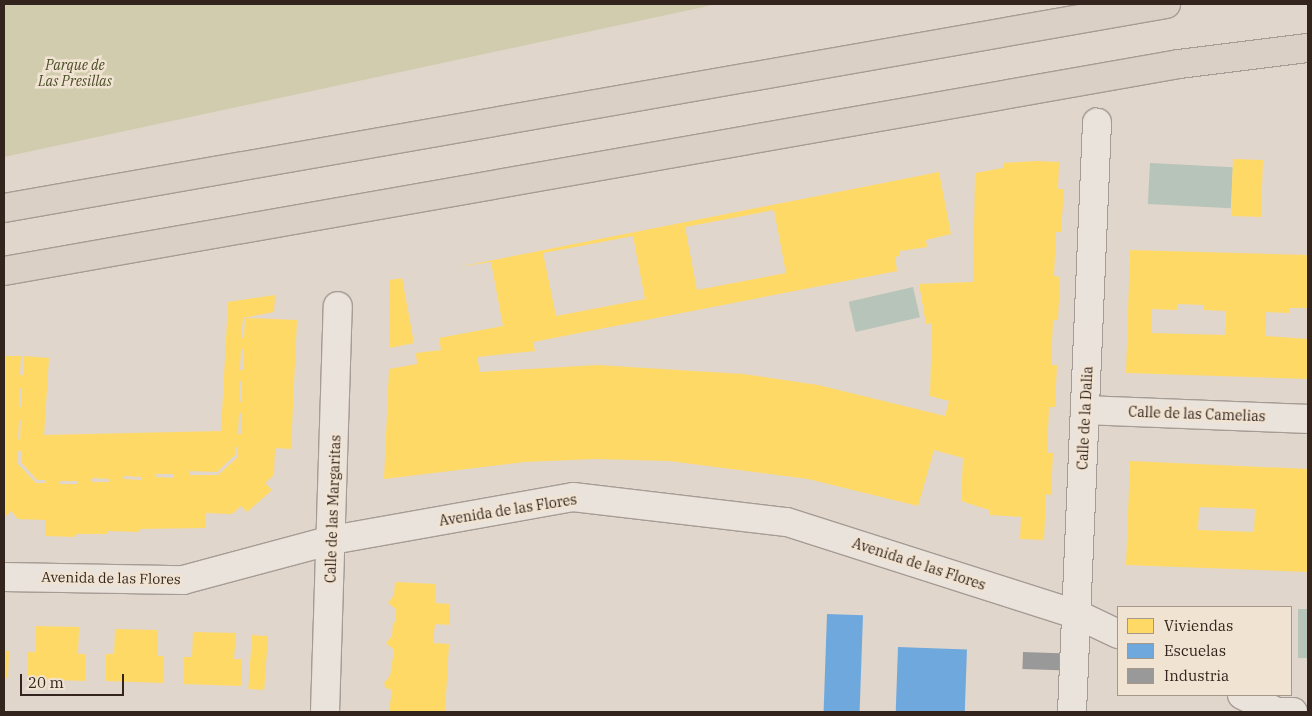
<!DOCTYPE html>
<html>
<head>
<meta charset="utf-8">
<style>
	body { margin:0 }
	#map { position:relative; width:1312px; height:716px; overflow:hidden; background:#e1d6cb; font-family:"IBM Plex Serif",serif }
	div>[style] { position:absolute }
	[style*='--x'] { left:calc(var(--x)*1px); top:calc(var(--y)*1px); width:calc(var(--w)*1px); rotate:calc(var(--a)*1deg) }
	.green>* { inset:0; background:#d2ccaf }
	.water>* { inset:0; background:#b7c4b9; transform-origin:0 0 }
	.homes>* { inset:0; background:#ffd966; transform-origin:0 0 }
	.schools>* { inset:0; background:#6fa8dc; transform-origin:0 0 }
	.industry>* { inset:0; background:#999; transform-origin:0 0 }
	.roads { filter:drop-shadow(1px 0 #a69c95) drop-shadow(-1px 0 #a69c95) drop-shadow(0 1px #a69c95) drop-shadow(0 -1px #a69c95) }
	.pedestrian>* { height:28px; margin:-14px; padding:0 14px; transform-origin:14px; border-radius:14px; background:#eae3dc }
	.minor>* { height:28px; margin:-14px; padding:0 14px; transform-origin:14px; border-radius:14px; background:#eae3dc }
	.trunk>* { height:28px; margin:-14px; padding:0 14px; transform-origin:14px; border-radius:14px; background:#dad0c6 }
	span { translate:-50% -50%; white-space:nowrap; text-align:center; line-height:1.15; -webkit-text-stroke:5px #f1e3d2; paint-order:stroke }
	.park-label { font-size:14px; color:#4a4d27; font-style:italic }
	.street-label { font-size:14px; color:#33251e }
	.frame { position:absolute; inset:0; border:5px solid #33251e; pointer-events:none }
	.legend { position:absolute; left:1117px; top:606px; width:175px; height:90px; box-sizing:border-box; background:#f1e3d2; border:1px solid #a5978a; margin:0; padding:6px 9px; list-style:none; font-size:15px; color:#33251e }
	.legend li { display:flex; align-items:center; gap:10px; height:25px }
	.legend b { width:25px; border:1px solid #a5978a }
	.scale { position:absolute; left:20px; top:674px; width:104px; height:22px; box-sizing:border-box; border:2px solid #33251e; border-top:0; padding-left:6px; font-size:15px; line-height:18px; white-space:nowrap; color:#33251e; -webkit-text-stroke:4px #f1e3d2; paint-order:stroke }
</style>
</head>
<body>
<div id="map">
	<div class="green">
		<div style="clip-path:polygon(4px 4px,718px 4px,4px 157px)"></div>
	</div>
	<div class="water">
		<div style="left:1150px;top:163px;width:83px;height:41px;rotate:3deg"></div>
		<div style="left:913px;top:287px;width:31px;height:66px;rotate:77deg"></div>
		<div style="left:1298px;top:609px;width:10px;height:49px"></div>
	</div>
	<div class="homes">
		<div style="left:1233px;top:159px;width:30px;height:57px;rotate:2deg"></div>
		<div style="clip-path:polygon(evenodd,1036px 161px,1059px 162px,1058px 189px,1064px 189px,1061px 232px,1056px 232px,1054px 276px,1060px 277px,1058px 320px,1053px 320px,1051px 365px,1057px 365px,1055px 407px,1049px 407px,1047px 453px,1053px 453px,1051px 495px,1046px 494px,1044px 540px,1020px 539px,1021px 517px,989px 515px,989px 510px,961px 501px,963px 458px,934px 450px,918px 506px,808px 479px,669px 461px,595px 459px,524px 462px,384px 479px,389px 369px,417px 364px,416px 353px,441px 350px,439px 338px,503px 326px,491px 262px,458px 267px,939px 172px,951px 234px,926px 240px,927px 247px,900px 251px,899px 256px,895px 257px,897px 271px,533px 342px,535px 351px,477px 357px,480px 372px,597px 365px,743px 374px,818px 385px,945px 416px,949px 401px,930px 396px,932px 323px,926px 324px,919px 284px,973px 282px,975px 173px,1003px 168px,1003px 163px,1036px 161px,774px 210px,786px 273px,697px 290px,685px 227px,774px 210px,1036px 161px,633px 236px,645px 299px,556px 316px,543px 253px,633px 236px)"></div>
		<div style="clip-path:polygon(evenodd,1130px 250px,1308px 255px,1308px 308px,1290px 308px,1289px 313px,1266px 312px,1265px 336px,1308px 339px,1308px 379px,1126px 373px,1130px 250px,1178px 304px,1203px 305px,1203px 310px,1226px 311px,1225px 335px,1151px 333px,1151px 309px,1178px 310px,1178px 304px)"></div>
		<div style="clip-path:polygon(402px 278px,414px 343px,389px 348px,390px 280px)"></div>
		<div style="clip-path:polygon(evenodd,275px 295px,274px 312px,243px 318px,241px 338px,244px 338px,245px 318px,297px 320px,291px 449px,275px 448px,274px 475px,265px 483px,272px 490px,247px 512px,241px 506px,232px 514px,206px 513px,206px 528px,140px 529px,140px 532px,108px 531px,108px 534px,76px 534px,76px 537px,45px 536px,45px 520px,18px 519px,11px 511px,4px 518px,4px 356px,21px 356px,20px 375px,23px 375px,24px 356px,49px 358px,44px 435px,221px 431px,228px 302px,275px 295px,241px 349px,244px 349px,243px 370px,240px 370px,241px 349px,275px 295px,240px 381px,242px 381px,242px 402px,239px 402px,240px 381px,275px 295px,20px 388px,22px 388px,22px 407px,19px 407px,20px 388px,275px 295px,239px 413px,241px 413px,241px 434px,238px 434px,239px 413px,275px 295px,19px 420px,21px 420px,20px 440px,18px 439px,19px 420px,275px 295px,235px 447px,238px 447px,238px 457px,218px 475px,189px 475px,189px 471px,217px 472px,235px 455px,235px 447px,275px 295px,17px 451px,21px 451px,21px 462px,37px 480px,46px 480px,46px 483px,36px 483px,17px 463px,17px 451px,275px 295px,156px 474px,174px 474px,174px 478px,156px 477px,156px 474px,275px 295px,124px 476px,141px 477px,141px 480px,124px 479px,124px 476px,275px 295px,91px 478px,110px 479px,109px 482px,91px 482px,91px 478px,275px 295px,60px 481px,77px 481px,77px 484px,60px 484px,60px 481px)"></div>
		<div style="clip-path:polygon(evenodd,1130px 461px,1308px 469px,1308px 572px,1126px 565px,1130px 461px,1199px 507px,1255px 509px,1254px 532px,1198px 530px,1199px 507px)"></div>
		<div style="clip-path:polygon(395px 582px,436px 584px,435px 603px,450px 604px,450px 625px,435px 624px,433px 643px,449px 644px,445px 712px,389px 712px,392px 690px,386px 688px,384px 683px,390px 676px,394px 650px,386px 643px,392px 636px,393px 622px,396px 622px,396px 609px,388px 603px,394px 595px)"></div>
		<div style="clip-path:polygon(36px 626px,79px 627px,78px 654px,86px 654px,85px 681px,27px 679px,28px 652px,36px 652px)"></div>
		<div style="clip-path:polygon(115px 629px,158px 630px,157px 656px,164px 656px,163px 683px,105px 681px,106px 654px,114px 654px)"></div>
		<div style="clip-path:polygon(193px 632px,236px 633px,234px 659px,242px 659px,241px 686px,183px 684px,184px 657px,192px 657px)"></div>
		<div style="left:252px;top:635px;width:16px;height:54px;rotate:4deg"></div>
		<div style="clip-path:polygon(4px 651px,9px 651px,8px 678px,4px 678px)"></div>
	</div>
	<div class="schools">
		<div style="left:827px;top:614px;width:36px;height:98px;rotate:2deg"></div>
		<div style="left:898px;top:647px;width:69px;height:65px;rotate:2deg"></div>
	</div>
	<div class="industry">
		<div style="left:1023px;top:652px;width:37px;height:17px;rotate:2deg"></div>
	</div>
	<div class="roads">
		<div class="pedestrian">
			<div style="--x:1085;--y:410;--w:223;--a:2.3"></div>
			<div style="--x:1072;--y:712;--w:590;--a:-87.57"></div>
		</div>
		<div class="minor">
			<div style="--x:4;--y:577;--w:179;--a:1"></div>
			<div style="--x:183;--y:580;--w:154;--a:-15"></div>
			<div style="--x:332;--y:540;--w:245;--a:-10.1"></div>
			<div style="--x:573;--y:497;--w:215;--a:6.7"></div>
			<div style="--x:787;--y:522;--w:303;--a:17.7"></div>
			<div style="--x:1076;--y:614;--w:47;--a:25.5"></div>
			<div style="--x:1242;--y:695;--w:39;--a:26"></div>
			<div style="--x:1277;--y:712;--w:16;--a:0"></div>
			<div style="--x:325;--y:712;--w:406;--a:-88.2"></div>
		</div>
		<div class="trunk">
			<div style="--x:4;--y:208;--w:1180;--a:-9.96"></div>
			<div style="--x:4;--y:271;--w:1193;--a:-9.99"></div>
			<div style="--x:1179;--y:64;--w:130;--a:-7.1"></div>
		</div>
	</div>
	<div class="park-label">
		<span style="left:75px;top:73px">Parque de<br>Las Presillas</span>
	</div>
	<div class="street-label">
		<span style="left:1197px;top:414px;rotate:2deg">Calle de las Camelias</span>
		<span style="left:1085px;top:418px;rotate:-87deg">Calle de la Dalia</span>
		<span style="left:333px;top:509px;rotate:-88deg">Calle de las Margaritas</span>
		<span style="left:508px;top:510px;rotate:-9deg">Avenida de las Flores</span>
		<span style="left:919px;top:564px;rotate:18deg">Avenida de las Flores</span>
		<span style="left:111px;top:578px;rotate:1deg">Avenida de las Flores</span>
	</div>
	<div class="frame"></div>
	<ul class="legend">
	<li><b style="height:14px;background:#ffd966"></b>Viviendas</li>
	<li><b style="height:14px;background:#6fa8dc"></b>Escuelas</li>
	<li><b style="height:14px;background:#999"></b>Industria</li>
	</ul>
	<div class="scale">20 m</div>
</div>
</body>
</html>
